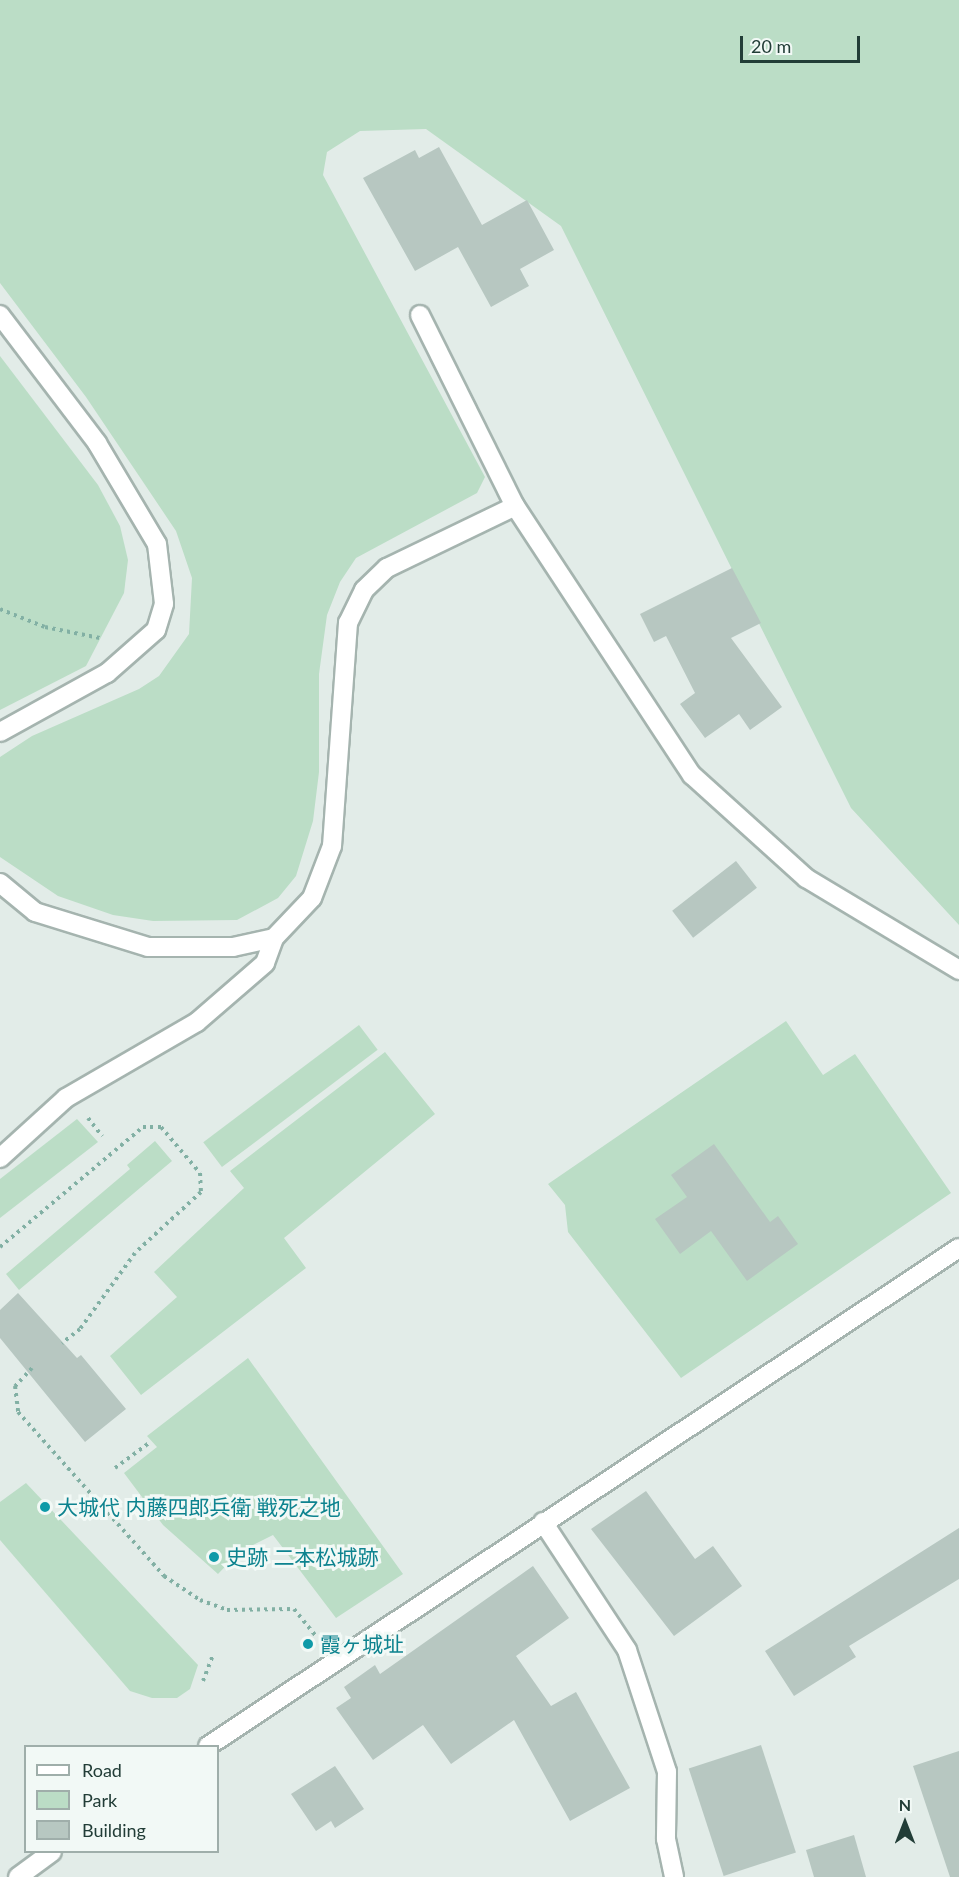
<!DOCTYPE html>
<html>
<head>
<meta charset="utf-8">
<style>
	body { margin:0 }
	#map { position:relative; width:959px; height:1877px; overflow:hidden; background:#e2ece8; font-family:Lato,"Noto Sans JP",sans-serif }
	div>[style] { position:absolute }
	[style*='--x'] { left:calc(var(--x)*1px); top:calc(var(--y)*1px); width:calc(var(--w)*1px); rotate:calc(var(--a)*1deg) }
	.green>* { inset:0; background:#bbddc6; transform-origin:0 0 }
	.building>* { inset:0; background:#b7c7c1; transform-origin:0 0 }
	.path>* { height:4px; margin-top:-2px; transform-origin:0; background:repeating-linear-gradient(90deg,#82b0a4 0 3px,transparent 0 7.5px) }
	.roads { filter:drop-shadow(2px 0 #a5b4af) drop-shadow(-2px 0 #a5b4af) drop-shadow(0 2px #a5b4af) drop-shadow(0 -2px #a5b4af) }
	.minor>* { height:18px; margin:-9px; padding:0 9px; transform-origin:9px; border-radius:9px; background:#fff }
	.dots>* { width:16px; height:16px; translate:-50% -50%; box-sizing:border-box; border:3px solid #f2f9f6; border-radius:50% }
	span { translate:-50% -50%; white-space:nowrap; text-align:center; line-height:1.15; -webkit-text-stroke:6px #f2f9f6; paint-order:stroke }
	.culture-label { font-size:21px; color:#0d838f }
	.left { translate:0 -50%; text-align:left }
	.legend { position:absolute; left:24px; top:1745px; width:195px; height:108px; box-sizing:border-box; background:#f2f9f6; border:2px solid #9faeaa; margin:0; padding:8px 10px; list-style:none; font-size:18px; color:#223d37 }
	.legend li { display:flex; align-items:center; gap:12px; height:30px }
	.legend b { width:30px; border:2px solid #9faeaa }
	.north { position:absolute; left:875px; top:1793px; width:60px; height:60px; -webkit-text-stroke:4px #f2f9f6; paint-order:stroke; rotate:0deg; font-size:16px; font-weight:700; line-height:24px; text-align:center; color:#223d37 }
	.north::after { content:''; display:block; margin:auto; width:21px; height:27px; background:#223d37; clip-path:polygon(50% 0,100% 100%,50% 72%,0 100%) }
	.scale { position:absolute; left:740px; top:36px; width:120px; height:27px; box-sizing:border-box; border:3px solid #223d37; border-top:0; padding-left:8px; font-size:18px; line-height:21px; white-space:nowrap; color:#223d37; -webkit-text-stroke:4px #f2f9f6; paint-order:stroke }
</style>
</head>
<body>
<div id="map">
	<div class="green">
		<div style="clip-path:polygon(0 0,959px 0,959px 925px,851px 808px,561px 226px,426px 129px,360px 131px,327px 152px,323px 175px,485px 477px,477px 493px,356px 558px,340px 582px,327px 615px,319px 674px,319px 772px,313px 821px,296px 876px,278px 898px,237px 920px,153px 921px,113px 915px,58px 896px,0 857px,0 757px,32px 736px,139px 689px,159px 676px,189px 634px,192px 578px,176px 531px,86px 397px,0 283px)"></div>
		<div style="clip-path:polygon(0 356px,98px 485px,120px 526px,128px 560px,124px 593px,86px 666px,0 710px)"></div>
		<div style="clip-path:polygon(786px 1021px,823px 1075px,855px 1054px,951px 1193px,681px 1378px,568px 1232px,565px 1205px,548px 1184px)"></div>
		<div style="left:359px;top:1025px;width:31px;height:195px;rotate:53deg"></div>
		<div style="clip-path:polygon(385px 1052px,435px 1114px,284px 1238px,306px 1268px,141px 1395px,110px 1356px,177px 1297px,154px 1272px,244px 1188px,230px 1171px)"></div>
		<div style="clip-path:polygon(77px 1119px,98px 1142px,0 1218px,0 1179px)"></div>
		<div style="clip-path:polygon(155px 1141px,172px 1161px,19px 1290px,6px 1274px,130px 1169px,127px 1165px)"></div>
		<div style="clip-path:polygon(248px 1358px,403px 1574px,336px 1618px,273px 1535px,239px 1552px,218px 1574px,163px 1525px,124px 1473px,157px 1447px,147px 1436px)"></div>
		<div style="clip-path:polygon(26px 1483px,198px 1665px,190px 1689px,177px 1698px,152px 1698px,130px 1691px,0 1540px,0 1502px)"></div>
	</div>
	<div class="building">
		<div style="clip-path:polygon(439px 147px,482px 225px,527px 200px,554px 250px,520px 269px,529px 286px,491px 307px,458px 247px,415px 271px,363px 178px,415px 150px,419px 158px)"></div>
		<div style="clip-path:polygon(732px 568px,761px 623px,731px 638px,782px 707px,750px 730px,739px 714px,705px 738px,680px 704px,695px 693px,666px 636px,654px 642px,640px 614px)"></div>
		<div style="left:736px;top:861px;width:34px;height:81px;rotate:52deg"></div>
		<div style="clip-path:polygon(714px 1144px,770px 1222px,778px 1216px,798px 1244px,747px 1281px,711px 1231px,680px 1254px,655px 1219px,687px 1197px,671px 1175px)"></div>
		<div style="clip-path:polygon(18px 1293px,77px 1358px,81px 1355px,126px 1409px,85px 1442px,0 1338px,0 1310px)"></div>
		<div style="clip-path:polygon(646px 1491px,695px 1559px,713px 1546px,742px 1586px,674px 1636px,591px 1529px)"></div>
		<div style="clip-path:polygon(959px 1528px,959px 1579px,849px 1646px,856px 1657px,794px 1696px,765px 1651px)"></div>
		<div style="clip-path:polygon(533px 1566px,569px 1618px,516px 1656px,551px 1706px,576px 1692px,630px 1788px,570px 1821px,514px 1720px,451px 1764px,423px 1725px,373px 1760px,336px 1708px,351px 1698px,344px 1687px,375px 1665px,380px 1674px)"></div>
		<div style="left:761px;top:1745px;width:113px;height:76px;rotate:72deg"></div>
		<div style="clip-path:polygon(959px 1751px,959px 1877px,950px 1877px,913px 1766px)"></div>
		<div style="clip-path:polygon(335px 1766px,364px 1809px,335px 1828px,331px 1821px,316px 1831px,291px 1794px)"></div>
		<div style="clip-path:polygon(854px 1835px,866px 1877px,814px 1877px,806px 1850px)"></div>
	</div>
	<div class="path">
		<div style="--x:0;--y:609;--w:48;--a:21.8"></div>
		<div style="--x:45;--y:627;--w:56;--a:11.3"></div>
		<div style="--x:88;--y:1118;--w:23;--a:52"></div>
		<div style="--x:0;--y:1247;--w:187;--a:-40"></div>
		<div style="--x:143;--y:1127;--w:18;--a:0"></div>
		<div style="--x:161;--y:1127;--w:60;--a:49.7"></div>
		<div style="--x:200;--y:1173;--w:19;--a:87"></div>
		<div style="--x:201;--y:1192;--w:90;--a:137.3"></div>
		<div style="--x:135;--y:1253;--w:94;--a:125.9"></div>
		<div style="--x:80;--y:1329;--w:23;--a:142"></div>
		<div style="--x:32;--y:1368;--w:25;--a:133"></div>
		<div style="--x:15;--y:1386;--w:26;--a:83"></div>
		<div style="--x:18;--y:1412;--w:220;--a:48.3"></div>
		<div style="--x:164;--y:1576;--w:43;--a:33.7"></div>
		<div style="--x:200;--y:1600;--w:29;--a:20"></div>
		<div style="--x:227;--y:1610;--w:67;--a:-0.9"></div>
		<div style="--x:294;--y:1609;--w:36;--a:51"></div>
		<div style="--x:115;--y:1468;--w:42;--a:-36.3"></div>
		<div style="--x:203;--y:1681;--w:28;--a:-69"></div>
	</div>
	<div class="roads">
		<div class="minor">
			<div style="--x:0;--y:315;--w:161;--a:52.8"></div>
			<div style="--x:97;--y:443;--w:117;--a:59.3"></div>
			<div style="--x:157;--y:544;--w:60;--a:83.3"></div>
			<div style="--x:164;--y:604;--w:27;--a:107"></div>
			<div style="--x:156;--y:630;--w:65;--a:138.7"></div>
			<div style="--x:107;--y:673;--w:122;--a:151.1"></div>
			<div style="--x:420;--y:315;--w:213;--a:63.6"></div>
			<div style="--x:0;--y:883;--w:45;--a:39.6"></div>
			<div style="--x:35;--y:912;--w:118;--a:17.2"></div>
			<div style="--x:148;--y:947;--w:85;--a:0"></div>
			<div style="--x:233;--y:947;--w:42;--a:-12.4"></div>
			<div style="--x:274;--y:938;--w:55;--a:-46.5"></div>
			<div style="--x:312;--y:898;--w:56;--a:-69"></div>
			<div style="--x:332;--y:846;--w:224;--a:-85.9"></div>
			<div style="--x:348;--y:623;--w:37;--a:-64"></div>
			<div style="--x:364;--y:590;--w:32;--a:-44"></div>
			<div style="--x:387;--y:568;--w:142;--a:-25.8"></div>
			<div style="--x:515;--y:506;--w:322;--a:56.7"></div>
			<div style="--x:692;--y:775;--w:154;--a:42.1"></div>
			<div style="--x:806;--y:878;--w:179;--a:31"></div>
			<div style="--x:0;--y:1158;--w:89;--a:-42.3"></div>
			<div style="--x:66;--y:1098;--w:151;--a:-30.1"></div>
			<div style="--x:197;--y:1022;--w:90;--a:-40.9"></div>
			<div style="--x:265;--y:963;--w:27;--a:-70"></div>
			<div style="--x:543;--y:1522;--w:153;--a:56.7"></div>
			<div style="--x:627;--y:1650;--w:128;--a:71.8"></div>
			<div style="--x:667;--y:1772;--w:67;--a:90.9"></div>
			<div style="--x:666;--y:1839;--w:39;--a:78"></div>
			<div style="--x:208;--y:1746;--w:901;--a:-33.55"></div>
			<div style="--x:18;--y:1877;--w:42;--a:-36.3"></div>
		</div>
	</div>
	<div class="dots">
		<div style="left:45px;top:1507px;background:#0f9aa8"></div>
		<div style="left:214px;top:1557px;background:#0f9aa8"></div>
		<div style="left:308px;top:1644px;background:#0f9aa8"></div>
	</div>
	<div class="culture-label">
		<span class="left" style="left:57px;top:1507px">大城代 内藤四郎兵衛 戦死之地</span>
		<span class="left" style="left:226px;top:1557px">史跡 二本松城跡</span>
		<span class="left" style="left:320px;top:1644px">霞ヶ城址</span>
	</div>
	<ul class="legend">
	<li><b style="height:8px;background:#fff"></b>Road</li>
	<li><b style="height:16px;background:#bbddc6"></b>Park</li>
	<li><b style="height:16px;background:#b7c7c1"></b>Building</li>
	</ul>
	<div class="north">N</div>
	<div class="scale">20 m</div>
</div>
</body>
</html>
